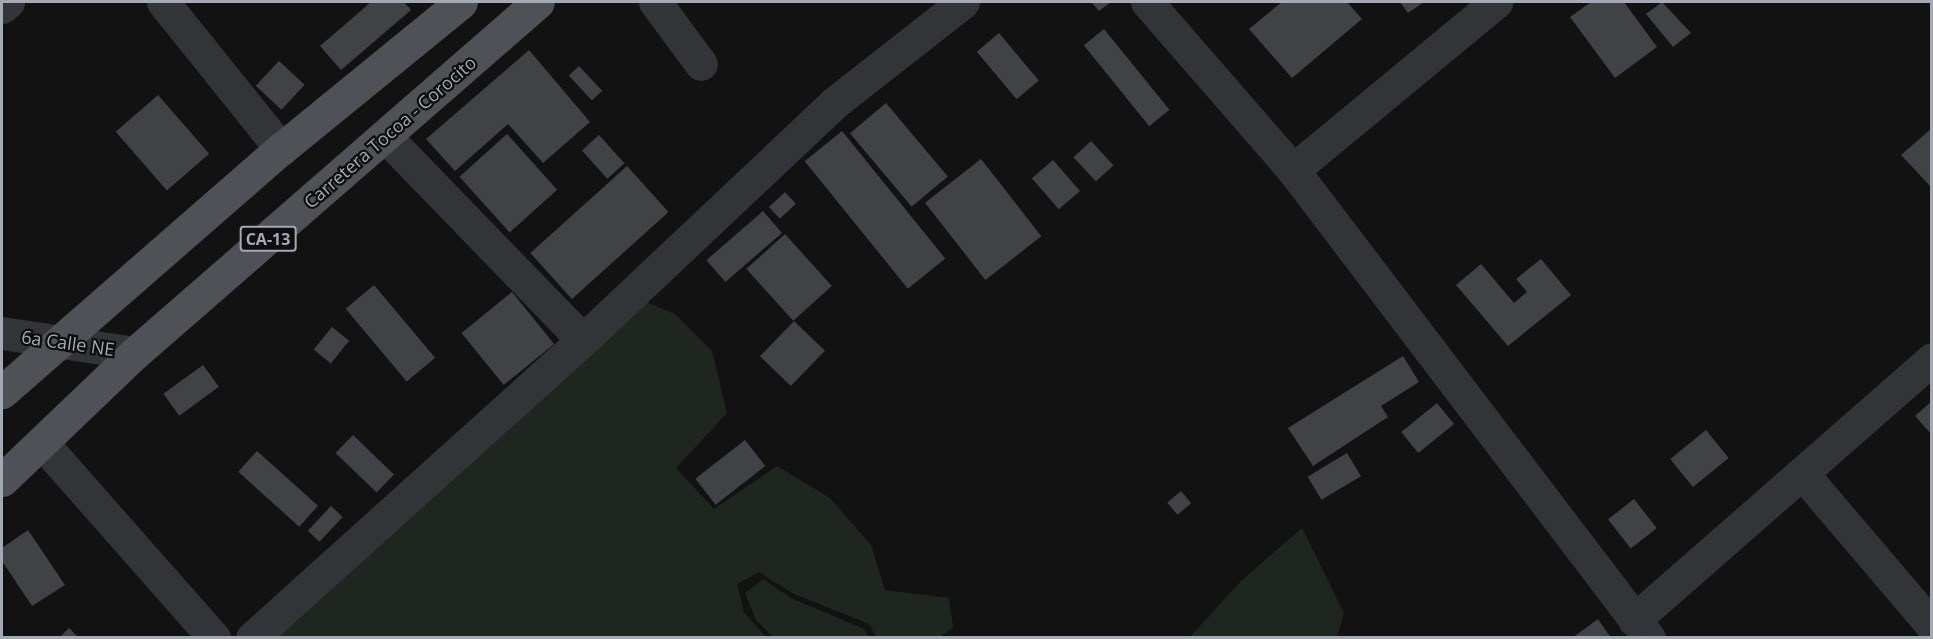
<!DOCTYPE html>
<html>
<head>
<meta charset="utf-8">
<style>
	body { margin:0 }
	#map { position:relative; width:1933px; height:639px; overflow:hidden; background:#121213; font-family:"Open Sans",sans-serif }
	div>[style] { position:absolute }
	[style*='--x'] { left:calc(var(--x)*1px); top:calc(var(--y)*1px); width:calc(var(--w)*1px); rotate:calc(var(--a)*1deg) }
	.green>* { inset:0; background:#1e261f }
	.building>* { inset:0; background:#414246; transform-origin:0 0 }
	.minor>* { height:33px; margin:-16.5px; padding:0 16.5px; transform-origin:16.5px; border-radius:16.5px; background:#333438 }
	.major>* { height:33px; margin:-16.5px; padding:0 16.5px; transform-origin:16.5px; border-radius:16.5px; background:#4f5157 }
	span { translate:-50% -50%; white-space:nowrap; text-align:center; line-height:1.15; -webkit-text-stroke:4.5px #0d0d0e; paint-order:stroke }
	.shield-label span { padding:2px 4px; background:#0d0d0e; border:2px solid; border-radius:4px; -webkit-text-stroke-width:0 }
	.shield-label { font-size:16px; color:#a4a9b3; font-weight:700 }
	.street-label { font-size:18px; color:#a4a9b3 }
	.frame { position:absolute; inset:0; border:3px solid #a4a9b3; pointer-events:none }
</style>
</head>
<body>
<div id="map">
	<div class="green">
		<div style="clip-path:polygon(644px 301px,675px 314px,712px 351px,727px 413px,676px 468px,714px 509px,777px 466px,830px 498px,871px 545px,885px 590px,949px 598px,953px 627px,940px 637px,876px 637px,869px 624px,794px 594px,759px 572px,737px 584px,744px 612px,766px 637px,264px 638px)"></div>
		<div style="clip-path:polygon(1302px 528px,1344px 613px,1337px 637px,1190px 637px,1241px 581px)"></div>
		<div style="clip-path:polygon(763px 579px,791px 598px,864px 629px,869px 637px,773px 637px,756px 620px,745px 593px)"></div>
	</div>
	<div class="building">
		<div style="clip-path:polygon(371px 2px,404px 2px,411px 10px,341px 70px,320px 46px)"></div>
		<div style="clip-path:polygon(1091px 2px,1111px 2px,1099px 11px)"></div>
		<div style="clip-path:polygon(1282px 2px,1347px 2px,1362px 19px,1292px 78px,1249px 29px)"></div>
		<div style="clip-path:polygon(1400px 2px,1424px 2px,1408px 13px)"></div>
		<div style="clip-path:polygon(1591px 2px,1624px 2px,1657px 47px,1615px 78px,1570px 17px)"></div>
		<div style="clip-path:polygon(1662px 2px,1691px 33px,1673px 47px,1646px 14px)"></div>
		<div style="left:1104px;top:29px;width:104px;height:26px;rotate:51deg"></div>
		<div style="left:999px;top:33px;width:62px;height:29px;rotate:50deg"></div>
		<div style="clip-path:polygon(529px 50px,590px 122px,543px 163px,508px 124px,455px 171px,426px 139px)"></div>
		<div style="left:279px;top:61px;width:35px;height:34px;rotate:43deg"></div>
		<div style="left:579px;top:66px;width:34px;height:14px;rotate:47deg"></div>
		<div style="left:158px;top:95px;width:78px;height:56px;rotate:49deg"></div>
		<div style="left:886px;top:103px;width:96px;height:47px;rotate:50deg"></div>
		<div style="clip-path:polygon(1932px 128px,1932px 188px,1901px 155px)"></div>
		<div style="left:842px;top:131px;width:164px;height:48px;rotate:51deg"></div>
		<div style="left:507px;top:134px;width:75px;height:64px;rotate:48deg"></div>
		<div style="left:599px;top:135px;width:38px;height:23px;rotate:48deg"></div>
		<div style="left:1091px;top:141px;width:33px;height:24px;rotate:47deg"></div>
		<div style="left:981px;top:159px;width:98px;height:71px;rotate:52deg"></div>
		<div style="left:1053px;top:160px;width:41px;height:28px;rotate:49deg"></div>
		<div style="left:627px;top:166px;width:62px;height:130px;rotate:48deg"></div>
		<div style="left:785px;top:192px;width:16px;height:22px;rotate:47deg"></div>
		<div style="left:763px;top:211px;width:29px;height:75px;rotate:49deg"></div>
		<div style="left:785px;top:234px;width:70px;height:52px;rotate:48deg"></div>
		<div style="clip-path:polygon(1541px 259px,1571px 295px,1508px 346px,1456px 285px,1481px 264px,1514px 303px,1527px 292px,1516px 279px)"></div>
		<div style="left:374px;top:285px;width:95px;height:37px;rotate:50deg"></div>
		<div style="left:512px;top:292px;width:67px;height:65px;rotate:51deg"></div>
		<div style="left:794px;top:321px;width:43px;height:49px;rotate:44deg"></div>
		<div style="left:332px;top:327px;width:22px;height:29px;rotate:39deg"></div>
		<div style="clip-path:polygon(1403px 356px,1419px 382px,1381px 406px,1388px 417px,1313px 466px,1288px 428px)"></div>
		<div style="left:203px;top:365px;width:27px;height:49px;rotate:54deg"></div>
		<div style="clip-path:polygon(1932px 401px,1932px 435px,1915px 416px)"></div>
		<div style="left:1437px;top:403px;width:27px;height:46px;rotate:51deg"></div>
		<div style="left:1706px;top:430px;width:36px;height:46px;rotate:51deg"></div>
		<div style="left:353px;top:435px;width:57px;height:25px;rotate:44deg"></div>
		<div style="left:745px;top:440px;width:33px;height:63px;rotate:52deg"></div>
		<div style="left:257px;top:451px;width:82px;height:28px;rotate:42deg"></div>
		<div style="left:1347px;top:453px;width:27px;height:46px;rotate:59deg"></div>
		<div style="left:1181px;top:491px;width:16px;height:18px;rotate:50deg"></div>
		<div style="left:1634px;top:499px;width:37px;height:33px;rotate:52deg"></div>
		<div style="left:331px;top:506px;width:16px;height:34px;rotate:43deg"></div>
		<div style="clip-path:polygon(28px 530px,65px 585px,32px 606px,2px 561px,2px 548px)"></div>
		<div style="clip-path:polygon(1598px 619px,1611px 638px,1572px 638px)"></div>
		<div style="clip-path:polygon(69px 628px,79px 638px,59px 638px)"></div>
	</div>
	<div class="minor">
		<div style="--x:163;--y:2;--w:189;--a:51.2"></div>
		<div style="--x:655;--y:2;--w:77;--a:53.4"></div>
		<div style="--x:1147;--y:2;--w:223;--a:49"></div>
		<div style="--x:1293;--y:170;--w:588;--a:52.74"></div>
		<div style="--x:2;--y:7;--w:8;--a:-40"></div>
		<div style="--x:386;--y:137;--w:283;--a:45.9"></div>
		<div style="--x:1293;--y:170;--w:264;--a:-39.6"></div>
		<div style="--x:2;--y:333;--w:134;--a:8.6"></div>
		<div style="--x:43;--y:444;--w:259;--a:48.6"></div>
		<div style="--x:1802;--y:473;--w:201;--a:49.6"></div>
		<div style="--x:1634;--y:620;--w:396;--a:-41.2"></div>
		<div style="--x:252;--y:638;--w:445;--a:-42"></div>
		<div style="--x:583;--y:340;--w:344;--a:-43.3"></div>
		<div style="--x:833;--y:104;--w:165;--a:-38.1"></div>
	</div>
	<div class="major">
		<div style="--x:2;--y:392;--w:370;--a:-41.1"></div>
		<div style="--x:281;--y:149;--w:232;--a:-39.2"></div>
		<div style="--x:2;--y:480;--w:184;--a:-43.7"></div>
		<div style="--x:135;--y:353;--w:534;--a:-41.05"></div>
	</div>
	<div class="shield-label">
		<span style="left:268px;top:239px">CA-13</span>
	</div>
	<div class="street-label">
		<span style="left:390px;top:132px;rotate:-41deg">Carretera Tocoa - Corocito</span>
		<span style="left:68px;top:343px;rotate:8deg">6a Calle NE</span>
	</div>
	<div class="frame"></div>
</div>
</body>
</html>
